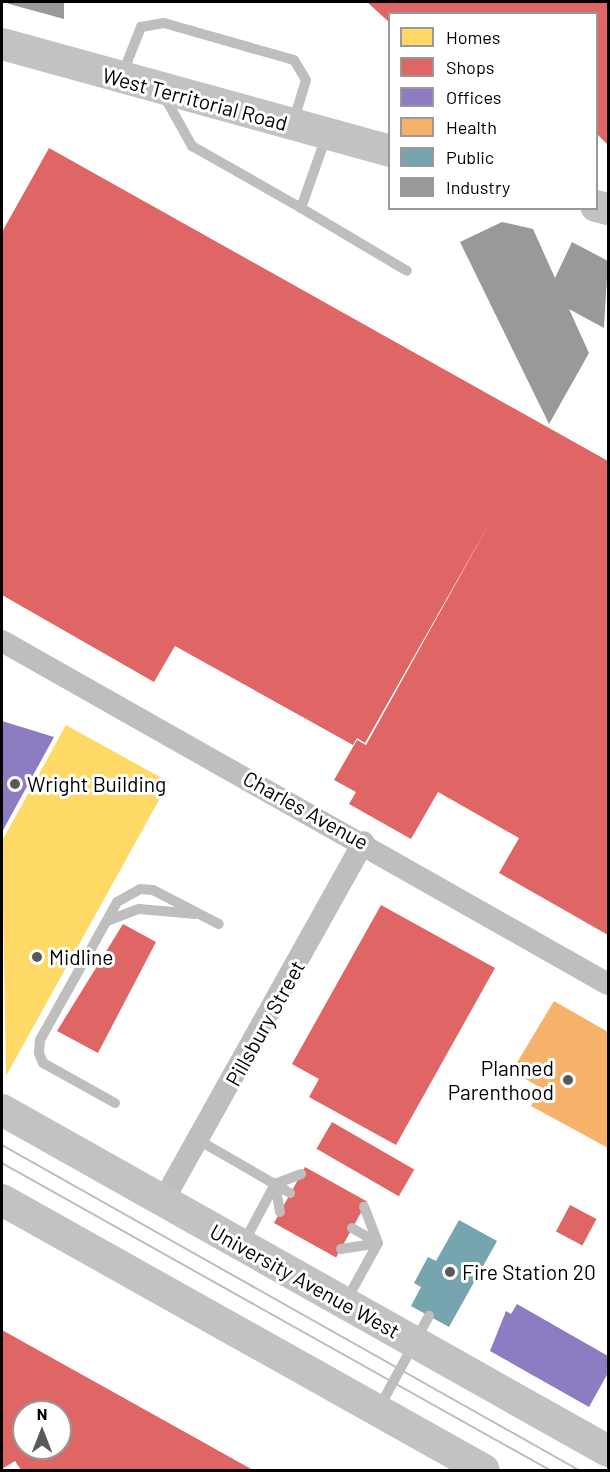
<!DOCTYPE html>
<html>
<head>
<meta charset="utf-8">
<style>
	body { margin:0 }
	#map { position:relative; width:610px; height:1472px; overflow:hidden; background:#fff; font-family:Barlow,sans-serif }
	div>[style] { position:absolute }
	[style*='--x'] { left:calc(var(--x)*1px); top:calc(var(--y)*1px); width:calc(var(--w)*1px); rotate:calc(var(--a)*1deg) }
	.homes>* { inset:0; background:#ffd966 }
	.shops>* { inset:0; background:#e06666; transform-origin:0 0 }
	.offices>* { inset:0; background:#8e7cc3 }
	.health>* { inset:0; background:#f6b26b }
	.public>* { inset:0; background:#76a5af }
	.industry>* { inset:0; background:#999 }
	.lane>* { height:10px; margin:-5px; padding:0 5px; transform-origin:5px; border-radius:5px; background:#bebebe }
	.street>* { height:22px; margin:-11px; padding:0 11px; transform-origin:11px; border-radius:11px; background:#bebebe }
	.secondary>* { height:32px; margin:-16px; padding:0 16px; transform-origin:16px; border-radius:16px; background:#c2c2c2 }
	.tram>* { height:1.5px; margin:-0.75px; padding:0 0.75px; transform-origin:0.75px; border-radius:0.75px; background:#bebebe }
	.dots>* { width:16px; height:16px; translate:-50% -50%; box-sizing:border-box; border:3px solid #fff; border-radius:50% }
	span { translate:-50% -50%; white-space:nowrap; text-align:center; line-height:1.15; -webkit-text-stroke:6px #fff; paint-order:stroke }
	.street-label { font-size:21px; color:#000 }
	.poi-label { font-size:21px; color:#000 }
	.left { translate:0 -50%; text-align:left }
	.right { translate:-100% -50%; text-align:right }
	.frame { position:absolute; inset:0; border:3px solid #000; pointer-events:none }
	.legend { position:absolute; left:388px; top:12px; width:210px; height:198px; box-sizing:border-box; background:#fff; border:2px solid #999; margin:0; padding:8px 10px; list-style:none; font-size:18px; color:#000 }
	.legend li { display:flex; align-items:center; gap:12px; height:30px }
	.legend b { width:30px; border:2px solid #999 }
	.north { position:absolute; left:12px; top:1400px; width:60px; height:60px; box-sizing:border-box; background:#fff; border:2px solid #999; border-radius:50%; rotate:0deg; font-size:16px; font-weight:700; line-height:24px; text-align:center; color:#000 }
	.north::after { content:''; display:block; margin:auto; width:21px; height:27px; background:#595959; clip-path:polygon(50% 0,100% 100%,50% 72%,0 100%) }
</style>
</head>
<body>
<div id="map">
	<div class="homes">
		<div style="clip-path:polygon(66px 725px,169px 782px,6px 1076px,2px 841px)"></div>
	</div>
	<div class="shops">
		<div style="clip-path:polygon(367px 2px,608px 2px,608px 145px,596px 133px,596px 14px,390px 14px,390px 23px)"></div>
		<div style="clip-path:polygon(49px 148px,608px 461px,608px 935px,499px 873px,519px 838px,489px 821px,438px 792px,411px 839px,349px 804px,356px 792px,334px 780px,357px 740px,366px 745px,493px 517px,365px 743px,357px 738px,353px 745px,175px 646px,154px 682px,2px 595px,2px 232px)"></div>
		<div style="clip-path:polygon(381px 905px,495px 968px,396px 1145px,309px 1097px,319px 1079px,292px 1064px)"></div>
		<div style="clip-path:polygon(123px 924px,156px 942px,98px 1053px,57px 1031px)"></div>
		<div style="left:332px;top:1122px;width:95px;height:31px;rotate:30deg"></div>
		<div style="left:305px;top:1167px;width:71px;height:64px;rotate:29deg"></div>
		<div style="left:570px;top:1205px;width:30px;height:30px;rotate:28deg"></div>
		<div style="clip-path:polygon(evenodd,2px 1330px,253px 1470px,21px 1470px,15px 1461px,2px 1469px,2px 1330px,24px 1412px,60px 1412px,60px 1448px,24px 1448px,24px 1412px)"></div>
	</div>
	<div class="offices">
		<div style="clip-path:polygon(2px 721px,54px 737px,2px 832px)"></div>
		<div style="clip-path:polygon(517px 1304px,608px 1356px,608px 1373px,589px 1407px,490px 1351px,506px 1311px,511px 1314px)"></div>
	</div>
	<div class="health">
		<div style="clip-path:polygon(554px 1001px,608px 1032px,608px 1148px,531px 1106px,541px 1088px,512px 1071px)"></div>
	</div>
	<div class="public">
		<div style="clip-path:polygon(459px 1220px,497px 1241px,449px 1327px,411px 1306px,421px 1287px,414px 1283px,428px 1257px,436px 1261px)"></div>
	</div>
	<div class="industry">
		<div style="clip-path:polygon(2px 2px,64px 2px,64px 19px)"></div>
		<div style="clip-path:polygon(502px 222px,533px 229px,555px 278px,572px 242px,608px 261px,604px 328px,569px 309px,589px 353px,549px 424px,460px 242px)"></div>
	</div>
	<div class="lane">
		<div style="--x:122;--y:75;--w:52;--a:-68.4"></div>
		<div style="--x:141;--y:27;--w:23;--a:-10"></div>
		<div style="--x:164;--y:23;--w:135;--a:15.9"></div>
		<div style="--x:294;--y:60;--w:23;--a:59"></div>
		<div style="--x:306;--y:80;--w:45;--a:106.8"></div>
		<div style="--x:163;--y:94;--w:60;--a:60.9"></div>
		<div style="--x:192;--y:146;--w:125;--a:29.6"></div>
		<div style="--x:301;--y:208;--w:75;--a:-70.6"></div>
		<div style="--x:301;--y:208;--w:123;--a:30.7"></div>
		<div style="--x:107;--y:921;--w:34;--a:-21"></div>
		<div style="--x:139;--y:909;--w:57;--a:5"></div>
		<div style="--x:115;--y:1103;--w:82;--a:-150.9"></div>
		<div style="--x:43;--y:1063;--w:11;--a:-112"></div>
		<div style="--x:39;--y:1053;--w:13;--a:-86"></div>
		<div style="--x:40;--y:1040;--w:158;--a:-60.8"></div>
		<div style="--x:117;--y:902;--w:26;--a:-29"></div>
		<div style="--x:140;--y:889;--w:13;--a:4"></div>
		<div style="--x:153;--y:890;--w:74;--a:27.3"></div>
		<div style="--x:200;--y:1141;--w:104;--a:30"></div>
		<div style="--x:280;--y:1212;--w:28;--a:-100"></div>
		<div style="--x:275;--y:1184;--w:28;--a:-21"></div>
		<div style="--x:244;--y:1242;--w:66;--a:-61.9"></div>
		<div style="--x:341;--y:1249;--w:37;--a:-9"></div>
		<div style="--x:378;--y:1243;--w:39;--a:-111"></div>
		<div style="--x:346;--y:1301;--w:66;--a:-61.1"></div>
		<div style="--x:378;--y:1243;--w:30;--a:-150"></div>
		<div style="--x:379;--y:1408;--w:105;--a:-61.5"></div>
	</div>
	<div class="street">
		<div style="--x:2;--y:641;--w:696;--a:29.51"></div>
		<div style="--x:163;--y:1201;--w:411;--a:-60.8"></div>
	</div>
	<div class="secondary">
		<div style="--x:2;--y:44;--w:402;--a:15.4"></div>
		<div style="--x:596;--y:206;--w:12;--a:14"></div>
		<div style="--x:2;--y:1110;--w:695;--a:29.37"></div>
		<div style="--x:2;--y:1200;--w:552;--a:29.26"></div>
	</div>
	<div class="tram">
		<div style="--x:2;--y:1145;--w:662;--a:29.39"></div>
		<div style="--x:2;--y:1163;--w:628;--a:29.26"></div>
	</div>
	<div class="dots">
		<div style="left:15px;top:784px;background:#595959"></div>
		<div style="left:37px;top:957px;background:#595959"></div>
		<div style="left:568px;top:1080px;background:#595959"></div>
		<div style="left:450px;top:1272px;background:#595959"></div>
	</div>
	<div class="street-label">
		<span style="left:195px;top:99px;rotate:15deg">West Territorial Road</span>
		<span style="left:306px;top:810px;rotate:29deg">Charles Avenue</span>
		<span style="left:265px;top:1023px;rotate:-61deg">Pillsbury Street</span>
		<span style="left:305px;top:1281px;rotate:29deg">University Avenue West</span>
	</div>
	<div class="poi-label">
		<span class="left" style="left:27px;top:784px">Wright Building</span>
		<span class="left" style="left:49px;top:957px">Midline</span>
		<span class="right" style="left:554px;top:1080px">Planned<br>Parenthood</span>
		<span class="left" style="left:462px;top:1272px">Fire Station 20</span>
	</div>
	<div class="frame"></div>
	<ul class="legend">
	<li><b style="height:16px;background:#ffd966"></b>Homes</li>
	<li><b style="height:16px;background:#e06666"></b>Shops</li>
	<li><b style="height:16px;background:#8e7cc3"></b>Offices</li>
	<li><b style="height:16px;background:#f6b26b"></b>Health</li>
	<li><b style="height:16px;background:#76a5af"></b>Public</li>
	<li><b style="height:16px;background:#999"></b>Industry</li>
	</ul>
	<div class="north">N</div>
</div>
</body>
</html>
